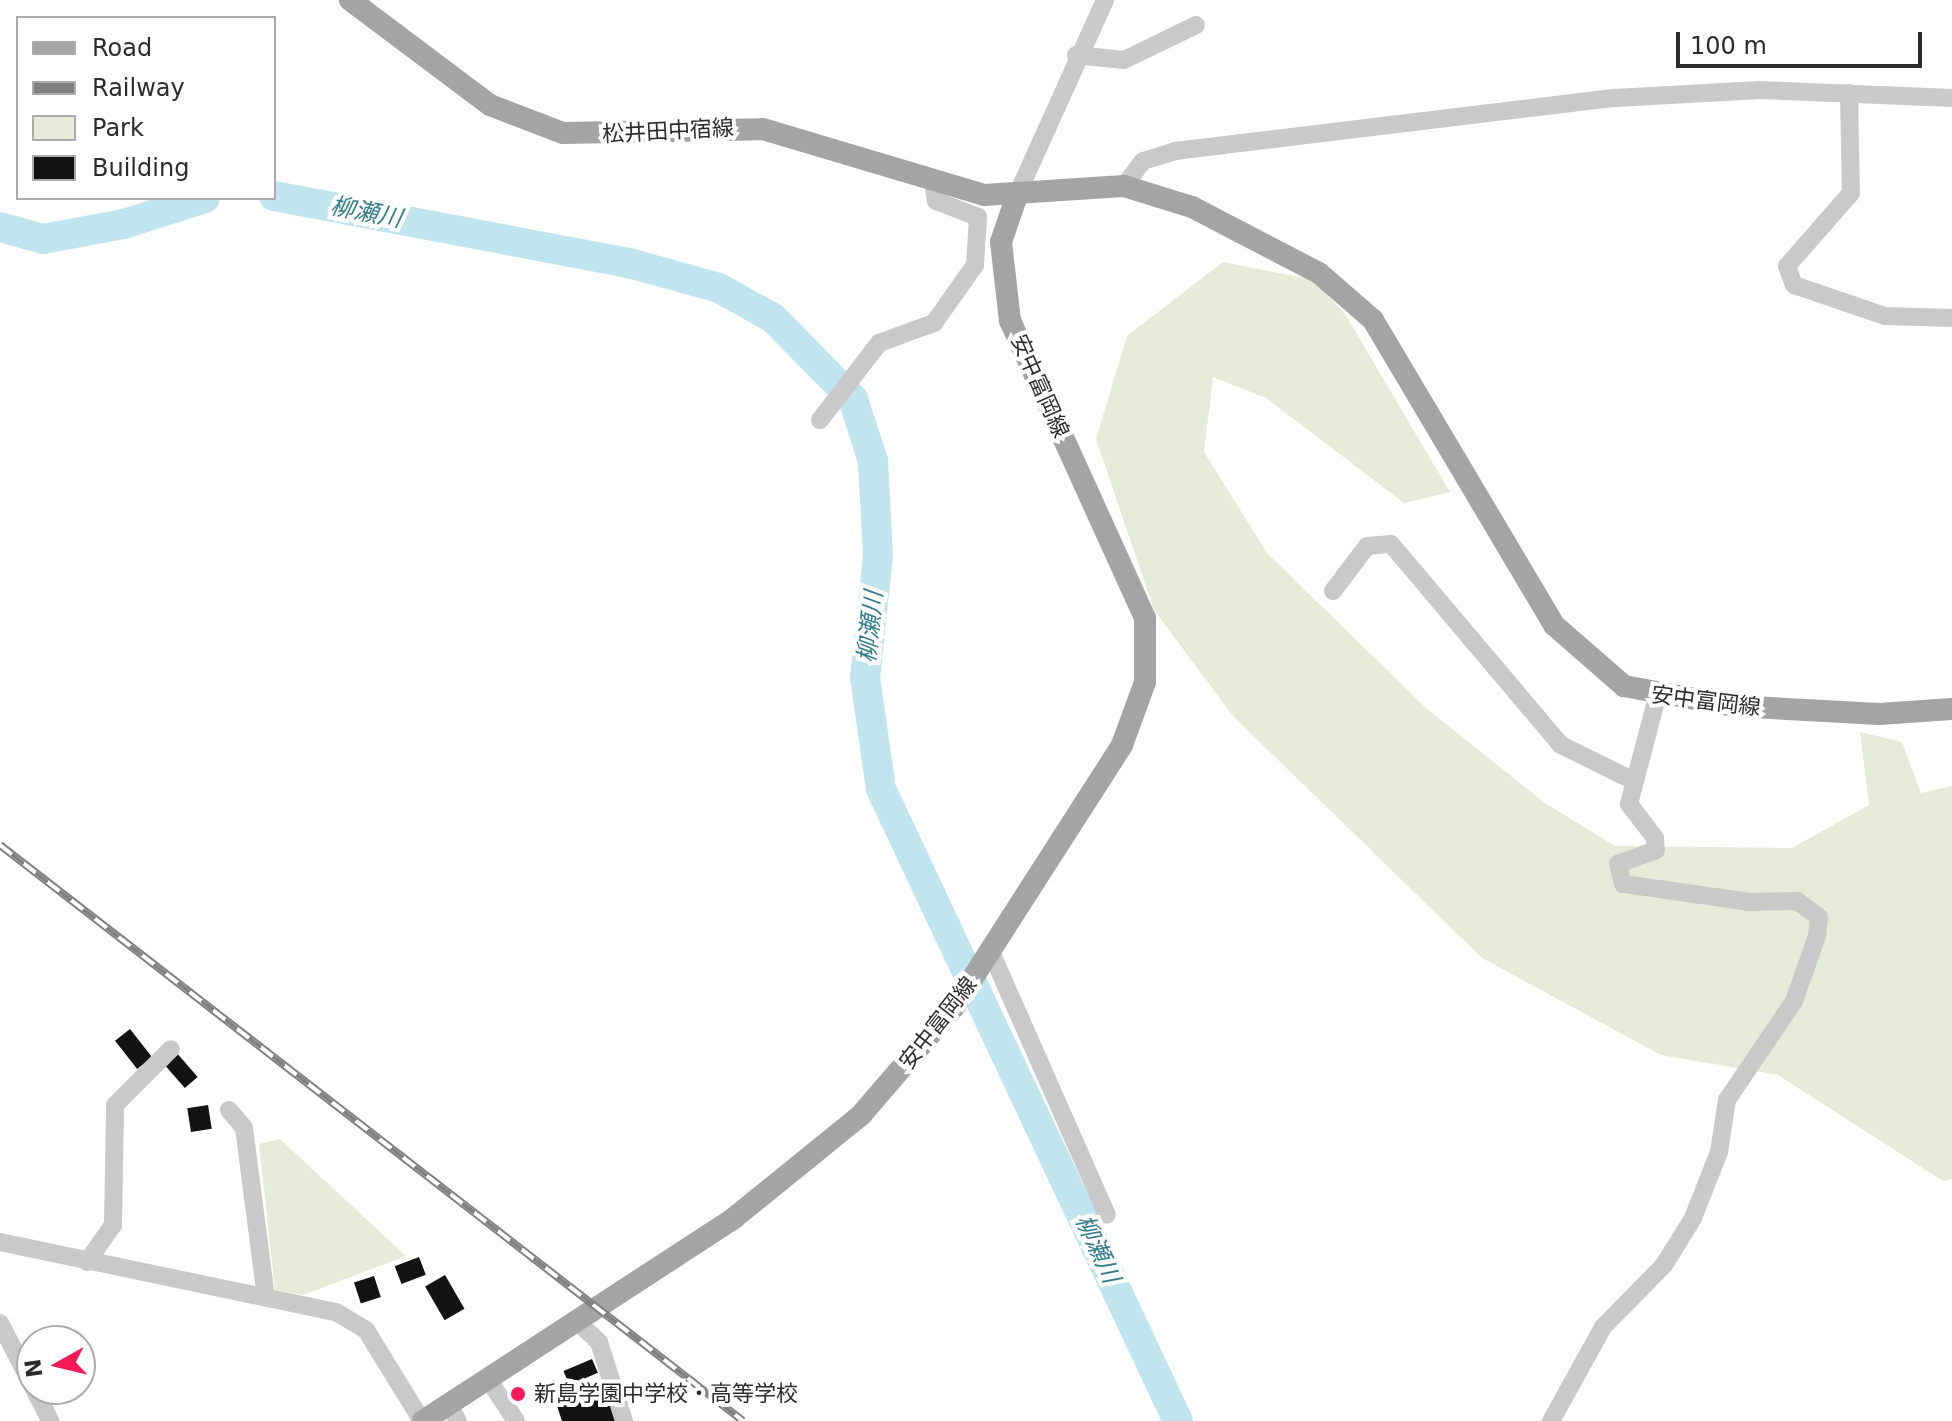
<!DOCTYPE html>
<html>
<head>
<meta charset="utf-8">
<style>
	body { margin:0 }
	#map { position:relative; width:1952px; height:1421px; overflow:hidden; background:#fff; font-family:"DejaVu Sans","Noto Sans JP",sans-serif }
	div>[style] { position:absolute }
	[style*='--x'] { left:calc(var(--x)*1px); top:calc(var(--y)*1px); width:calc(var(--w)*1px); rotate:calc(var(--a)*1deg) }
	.green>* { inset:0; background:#e6ebd7 }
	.river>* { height:30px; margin:-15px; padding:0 15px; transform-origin:15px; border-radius:15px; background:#c1e5ee }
	.building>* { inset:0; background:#131313; transform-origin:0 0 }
	.minor>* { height:18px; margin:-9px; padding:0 9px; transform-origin:9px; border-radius:9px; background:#c9c9c9 }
	.major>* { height:22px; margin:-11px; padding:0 11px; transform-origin:11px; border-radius:11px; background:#a4a4a4 }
	.rail>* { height:8px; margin-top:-4px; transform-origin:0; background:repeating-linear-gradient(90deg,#fff 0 15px,#818181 0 30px); box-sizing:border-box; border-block:2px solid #818181 }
	.dots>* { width:22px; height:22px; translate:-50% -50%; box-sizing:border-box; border:4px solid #fff; border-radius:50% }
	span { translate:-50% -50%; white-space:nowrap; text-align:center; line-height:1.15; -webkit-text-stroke:8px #fff; paint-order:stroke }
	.street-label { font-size:22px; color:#2c2c2c }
	.poi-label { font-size:22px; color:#2c2c2c }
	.left { translate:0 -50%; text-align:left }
	.water-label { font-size:24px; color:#317d8d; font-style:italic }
	.legend { position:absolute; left:16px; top:16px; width:260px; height:184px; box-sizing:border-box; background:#fff; border:2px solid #ababab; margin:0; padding:10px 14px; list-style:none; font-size:24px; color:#2c2c2c }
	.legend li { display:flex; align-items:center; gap:16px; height:40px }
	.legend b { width:40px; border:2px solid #ababab }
	.north { position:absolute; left:16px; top:1325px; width:80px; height:80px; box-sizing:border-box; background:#fff; border:2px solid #ababab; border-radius:50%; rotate:262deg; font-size:22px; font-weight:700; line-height:32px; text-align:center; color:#2c2c2c }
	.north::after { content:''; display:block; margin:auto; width:28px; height:36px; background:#f61b58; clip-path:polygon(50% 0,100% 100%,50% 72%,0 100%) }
	.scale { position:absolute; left:1676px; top:32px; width:246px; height:36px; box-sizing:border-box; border:4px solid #2c2c2c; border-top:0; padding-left:10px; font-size:24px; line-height:28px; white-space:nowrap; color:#2c2c2c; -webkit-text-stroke:6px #fff; paint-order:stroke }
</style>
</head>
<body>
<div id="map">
	<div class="green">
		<div style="clip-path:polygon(1223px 262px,1314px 280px,1345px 314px,1450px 492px,1404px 503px,1266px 398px,1213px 377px,1204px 452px,1267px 553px,1427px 709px,1545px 803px,1615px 846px,1792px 848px,1869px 805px,1860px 732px,1902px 742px,1921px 793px,1952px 786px,1952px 1179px,1943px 1181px,1778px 1075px,1661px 1055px,1482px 958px,1233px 716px,1154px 610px,1096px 439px,1127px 336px)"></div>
		<div style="clip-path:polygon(280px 1139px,406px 1256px,303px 1295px,275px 1290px,259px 1144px)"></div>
	</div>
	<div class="river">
		<div style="--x:274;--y:196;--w:361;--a:10.7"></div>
		<div style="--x:629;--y:263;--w:93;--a:15.5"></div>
		<div style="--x:719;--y:288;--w:62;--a:29.1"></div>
		<div style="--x:773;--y:318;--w:114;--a:45.4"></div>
		<div style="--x:853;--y:399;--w:65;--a:72.1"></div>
		<div style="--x:873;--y:461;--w:95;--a:87"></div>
		<div style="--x:878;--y:556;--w:122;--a:96.1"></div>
		<div style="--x:865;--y:677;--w:113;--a:81.9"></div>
		<div style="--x:881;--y:789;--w:698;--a:64.83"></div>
		<div style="--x:0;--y:227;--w:45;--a:15.6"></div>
		<div style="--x:43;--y:239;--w:82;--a:-10.5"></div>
		<div style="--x:124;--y:224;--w:85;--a:-17.8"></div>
	</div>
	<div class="building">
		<div style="left:130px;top:1029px;width:36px;height:19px;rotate:52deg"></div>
		<div style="left:176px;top:1052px;width:33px;height:17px;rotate:49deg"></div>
		<div style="left:208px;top:1105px;width:24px;height:21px;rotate:81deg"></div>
		<div style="left:419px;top:1257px;width:19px;height:26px;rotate:69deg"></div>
		<div style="left:445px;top:1275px;width:39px;height:23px;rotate:60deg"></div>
		<div style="left:374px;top:1276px;width:22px;height:21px;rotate:72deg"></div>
		<div style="left:592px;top:1359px;width:15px;height:31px;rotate:67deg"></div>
		<div style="clip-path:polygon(606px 1385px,617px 1421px,562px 1421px,555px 1400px)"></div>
	</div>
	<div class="minor">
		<div style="--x:1076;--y:55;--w:48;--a:5.9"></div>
		<div style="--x:1124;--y:60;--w:80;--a:-25.9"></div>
		<div style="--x:1849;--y:93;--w:100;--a:88.9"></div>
		<div style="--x:1851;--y:193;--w:97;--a:131.2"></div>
		<div style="--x:1787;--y:266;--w:20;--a:70"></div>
		<div style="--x:1794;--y:285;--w:96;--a:18.8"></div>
		<div style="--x:1885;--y:316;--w:67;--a:1.7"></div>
		<div style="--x:1124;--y:186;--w:31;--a:-53"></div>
		<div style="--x:1143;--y:161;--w:34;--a:-17"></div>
		<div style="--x:1175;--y:151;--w:443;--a:-6.9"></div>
		<div style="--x:1615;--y:98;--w:145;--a:-3.2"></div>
		<div style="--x:1760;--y:90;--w:192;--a:2.4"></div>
		<div style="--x:1017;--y:195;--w:214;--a:-65.7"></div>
		<div style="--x:820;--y:420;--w:97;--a:-52.5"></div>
		<div style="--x:879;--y:343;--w:59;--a:-20"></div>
		<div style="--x:934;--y:323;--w:71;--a:-54.7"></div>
		<div style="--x:975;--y:265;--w:48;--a:-86.4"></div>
		<div style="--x:978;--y:217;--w:45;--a:-159.1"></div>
		<div style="--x:936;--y:201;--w:19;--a:-99"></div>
		<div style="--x:1333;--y:591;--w:56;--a:-52.9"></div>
		<div style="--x:1367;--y:546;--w:24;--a:-5"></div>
		<div style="--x:1391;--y:544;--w:263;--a:49.8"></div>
		<div style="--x:1561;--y:745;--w:79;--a:26.2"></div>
		<div style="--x:991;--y:952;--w:287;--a:66.2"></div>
		<div style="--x:229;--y:1110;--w:23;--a:50"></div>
		<div style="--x:244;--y:1128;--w:171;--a:82.6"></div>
		<div style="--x:0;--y:1242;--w:343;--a:11.8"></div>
		<div style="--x:336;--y:1312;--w:35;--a:31"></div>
		<div style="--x:366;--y:1330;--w:107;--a:58.4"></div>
		<div style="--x:87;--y:1262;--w:45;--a:-54.9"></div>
		<div style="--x:113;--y:1225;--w:120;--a:-89"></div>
		<div style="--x:115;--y:1105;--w:79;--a:-45"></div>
		<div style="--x:578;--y:1322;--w:29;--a:44"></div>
		<div style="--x:599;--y:1342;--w:83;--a:72.4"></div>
		<div style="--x:0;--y:1323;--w:70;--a:62.7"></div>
		<div style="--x:488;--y:1379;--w:50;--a:56.3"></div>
		<div style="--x:34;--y:1389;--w:36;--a:63"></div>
		<div style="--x:448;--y:1404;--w:20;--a:60"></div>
		<div style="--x:1551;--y:1421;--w:107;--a:-61"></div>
		<div style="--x:1603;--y:1327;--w:87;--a:-45.5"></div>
		<div style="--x:1664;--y:1265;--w:55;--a:-58.3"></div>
		<div style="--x:1693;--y:1218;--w:71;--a:-68.5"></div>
		<div style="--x:1719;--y:1152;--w:53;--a:-81.3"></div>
		<div style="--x:1727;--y:1100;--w:120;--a:-55.9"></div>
		<div style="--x:1794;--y:1001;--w:69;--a:-70.5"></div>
		<div style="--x:1817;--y:936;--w:19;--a:-84"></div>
		<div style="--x:1819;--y:917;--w:27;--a:-144"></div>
		<div style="--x:1797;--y:901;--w:47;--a:178.8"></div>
		<div style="--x:1750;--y:902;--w:128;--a:-171.9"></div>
		<div style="--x:1623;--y:884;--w:21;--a:-104"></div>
		<div style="--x:1618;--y:864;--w:40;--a:-20.2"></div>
		<div style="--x:1656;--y:850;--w:12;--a:-95"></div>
		<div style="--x:1655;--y:838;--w:43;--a:-127.4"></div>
		<div style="--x:1629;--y:804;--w:111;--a:-75.3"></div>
	</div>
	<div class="major">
		<div style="--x:350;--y:0;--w:175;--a:36.9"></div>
		<div style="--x:490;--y:105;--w:78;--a:21"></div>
		<div style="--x:563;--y:133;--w:200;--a:-1.1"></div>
		<div style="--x:763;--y:129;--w:231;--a:16.6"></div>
		<div style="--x:984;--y:195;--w:140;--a:-3.7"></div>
		<div style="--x:1124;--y:186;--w:71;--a:17.2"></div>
		<div style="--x:1192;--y:207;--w:143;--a:27.5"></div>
		<div style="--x:1319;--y:273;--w:72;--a:41"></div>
		<div style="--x:1373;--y:320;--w:355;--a:59.3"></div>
		<div style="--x:1554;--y:625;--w:93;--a:41.1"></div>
		<div style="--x:1624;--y:686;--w:111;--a:10.4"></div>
		<div style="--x:1733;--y:706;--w:146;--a:3.1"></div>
		<div style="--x:1879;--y:714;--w:73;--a:-3.9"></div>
		<div style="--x:423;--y:1421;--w:371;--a:-33.1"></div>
		<div style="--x:734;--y:1218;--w:164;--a:-39"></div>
		<div style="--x:861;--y:1115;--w:143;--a:-49.3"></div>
		<div style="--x:954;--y:1007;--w:311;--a:-57.3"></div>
		<div style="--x:1122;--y:745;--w:67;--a:-69.9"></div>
		<div style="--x:1145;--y:682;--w:64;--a:-90"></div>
		<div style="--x:1145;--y:618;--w:326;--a:-114.4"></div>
		<div style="--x:1010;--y:321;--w:80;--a:-96.5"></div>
		<div style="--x:1001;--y:242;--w:50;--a:-71.2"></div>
	</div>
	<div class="rail">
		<div style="--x:0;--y:845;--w:940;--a:37.78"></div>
	</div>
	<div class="dots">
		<div style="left:518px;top:1394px;background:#f61b58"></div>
	</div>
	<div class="street-label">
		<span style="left:668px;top:131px;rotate:-3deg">松井田中宿線</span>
		<span style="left:1040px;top:386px;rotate:66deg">安中富岡線</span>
		<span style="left:1706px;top:701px;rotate:7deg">安中富岡線</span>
		<span style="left:938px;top:1023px;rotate:-52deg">安中富岡線</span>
	</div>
	<div class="poi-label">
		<span class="left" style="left:534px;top:1394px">新島学園中学校・高等学校</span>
	</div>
	<div class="water-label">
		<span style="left:366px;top:213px;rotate:11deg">柳瀬川</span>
		<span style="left:871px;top:627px;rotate:-84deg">柳瀬川</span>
		<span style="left:1097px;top:1249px;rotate:65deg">柳瀬川</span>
	</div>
	<ul class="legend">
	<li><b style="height:10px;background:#a4a4a4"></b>Road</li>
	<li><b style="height:10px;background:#818181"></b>Railway</li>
	<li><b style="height:22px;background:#e6ebd7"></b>Park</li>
	<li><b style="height:22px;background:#131313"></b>Building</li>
	</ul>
	<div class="north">N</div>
	<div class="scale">100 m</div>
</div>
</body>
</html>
